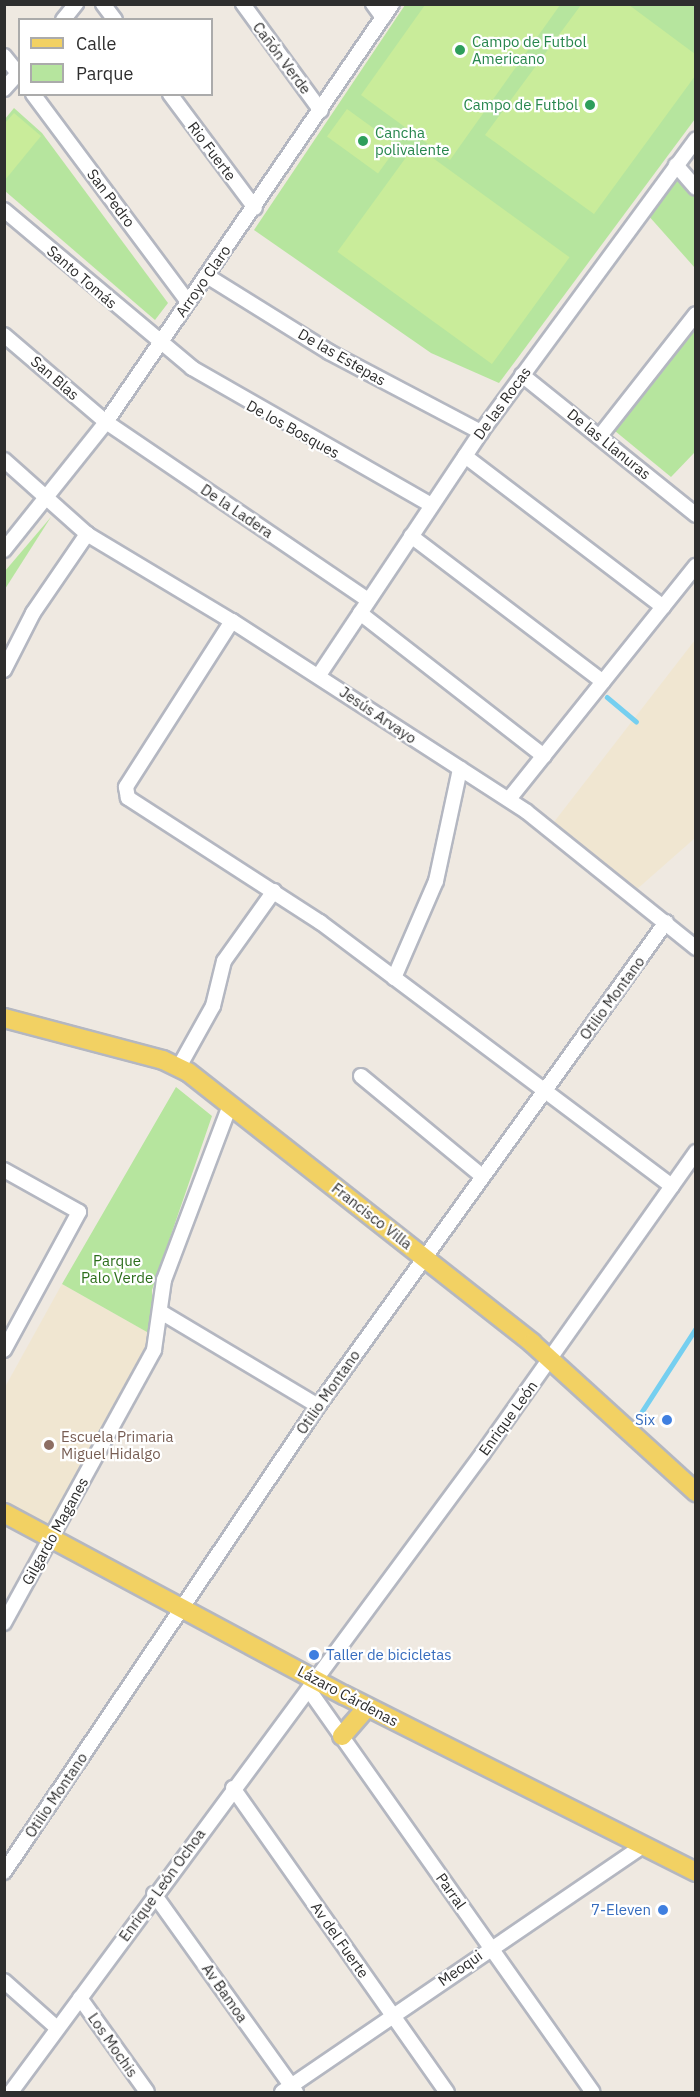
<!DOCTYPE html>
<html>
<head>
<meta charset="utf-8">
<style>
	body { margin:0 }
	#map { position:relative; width:700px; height:2097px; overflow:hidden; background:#efe9e1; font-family:"IBM Plex Sans",sans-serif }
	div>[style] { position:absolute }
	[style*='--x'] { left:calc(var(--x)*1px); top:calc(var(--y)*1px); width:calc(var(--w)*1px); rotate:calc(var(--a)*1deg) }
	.education>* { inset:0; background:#f0e6d1 }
	.green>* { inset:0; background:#b6e59e }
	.pitch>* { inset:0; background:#c9ec9a; transform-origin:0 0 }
	.stream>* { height:4.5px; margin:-2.25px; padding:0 2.25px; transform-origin:2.25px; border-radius:2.25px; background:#75cff0 }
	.roads { filter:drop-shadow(2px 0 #b4b7c1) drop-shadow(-2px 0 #b4b7c1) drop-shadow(0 2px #b4b7c1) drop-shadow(0 -2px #b4b7c1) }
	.minor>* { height:14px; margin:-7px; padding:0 7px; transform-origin:7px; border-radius:7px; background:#fff }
	.major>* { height:18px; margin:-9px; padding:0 9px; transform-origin:9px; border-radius:9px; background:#f2d163 }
	.dots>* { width:16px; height:16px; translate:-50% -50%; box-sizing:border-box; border:3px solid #fff; border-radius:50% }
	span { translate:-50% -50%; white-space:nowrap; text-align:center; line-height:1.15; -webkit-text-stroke:4.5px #fff; paint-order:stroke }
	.leisure-label { font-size:15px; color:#27864d }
	.left { translate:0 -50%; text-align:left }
	.right { translate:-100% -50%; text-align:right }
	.street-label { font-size:15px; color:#2e2e2e }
	.park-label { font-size:15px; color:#2c6e1b }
	.shop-label { font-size:15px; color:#366cbe }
	.education-label { font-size:15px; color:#785e54 }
	.frame { position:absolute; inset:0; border:6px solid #2e2e2e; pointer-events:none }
	.legend { position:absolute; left:18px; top:18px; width:195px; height:78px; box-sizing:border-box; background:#fff; border:2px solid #ababab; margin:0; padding:8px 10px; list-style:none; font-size:18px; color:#2e2e2e }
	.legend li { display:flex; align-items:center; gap:12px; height:30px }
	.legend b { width:30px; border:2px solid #ababab }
</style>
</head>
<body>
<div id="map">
	<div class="education">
		<div style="clip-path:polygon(695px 640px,695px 838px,636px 890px,554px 822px)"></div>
		<div style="clip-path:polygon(62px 1284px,154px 1336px,47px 1526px,5px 1502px,5px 1387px)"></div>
	</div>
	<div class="green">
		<div style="clip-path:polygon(405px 5px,695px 5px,695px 119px,499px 383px,431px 353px,254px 230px)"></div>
		<div style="clip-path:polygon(14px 108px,42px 133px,168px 303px,155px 320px,5px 191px,5px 119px)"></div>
		<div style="clip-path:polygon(675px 173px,695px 196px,695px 268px,647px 214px)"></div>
		<div style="clip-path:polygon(695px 323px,695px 452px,671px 477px,615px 431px)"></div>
		<div style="clip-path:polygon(51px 517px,5px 589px,5px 571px)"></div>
		<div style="clip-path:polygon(176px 1087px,212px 1116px,152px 1290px,154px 1336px,62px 1284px)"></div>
	</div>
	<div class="pitch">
		<div style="clip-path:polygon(425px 5px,560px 5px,450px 160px,361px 95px)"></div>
		<div style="clip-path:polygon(581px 5px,629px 5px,695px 54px,695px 76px,594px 214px,485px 135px)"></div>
		<div style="left:347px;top:109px;width:63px;height:34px;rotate:36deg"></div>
		<div style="clip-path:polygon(14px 113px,41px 136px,5px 180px,5px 123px)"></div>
		<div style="left:415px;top:145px;width:191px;height:132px;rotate:36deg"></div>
	</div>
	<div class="stream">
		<div style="--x:607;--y:697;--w:38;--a:40"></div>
		<div style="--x:639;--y:1416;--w:105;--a:-57.1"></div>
	</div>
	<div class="roads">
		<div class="minor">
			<div style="--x:103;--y:4;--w:20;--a:53"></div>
			<div style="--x:243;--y:4;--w:132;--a:53.9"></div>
			<div style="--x:373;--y:4;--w:17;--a:54"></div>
			<div style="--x:63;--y:20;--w:21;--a:-51"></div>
			<div style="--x:4;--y:56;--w:26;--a:51"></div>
			<div style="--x:4;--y:89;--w:24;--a:-48"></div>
			<div style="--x:33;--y:94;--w:259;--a:53.3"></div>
			<div style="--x:170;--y:94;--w:142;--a:53.3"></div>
			<div style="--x:676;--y:165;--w:30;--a:49"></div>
			<div style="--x:4;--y:210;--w:246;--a:40"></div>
			<div style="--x:192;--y:368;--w:275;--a:29.8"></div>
			<div style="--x:207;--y:276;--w:144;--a:31.9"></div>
			<div style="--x:329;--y:352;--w:172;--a:27.8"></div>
			<div style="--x:4;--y:335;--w:134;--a:40.5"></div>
			<div style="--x:106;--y:422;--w:317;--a:34.2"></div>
			<div style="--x:522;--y:375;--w:223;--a:38.8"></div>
			<div style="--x:600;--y:436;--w:155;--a:-51.8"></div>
			<div style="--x:465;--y:456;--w:249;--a:37.3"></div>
			<div style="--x:4;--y:460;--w:111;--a:41.7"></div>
			<div style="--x:87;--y:534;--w:169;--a:31"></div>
			<div style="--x:232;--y:621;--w:351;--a:32.9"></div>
			<div style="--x:527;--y:812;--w:217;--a:38.8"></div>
			<div style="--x:411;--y:536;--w:241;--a:37.2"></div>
			<div style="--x:4;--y:550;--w:164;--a:-51.4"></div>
			<div style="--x:106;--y:422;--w:506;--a:-55.62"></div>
			<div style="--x:360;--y:613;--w:233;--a:37.9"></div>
			<div style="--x:232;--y:621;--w:197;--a:122.6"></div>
			<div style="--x:126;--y:787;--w:11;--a:80"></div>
			<div style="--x:128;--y:798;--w:229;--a:32.9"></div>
			<div style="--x:320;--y:922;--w:440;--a:36.9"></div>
			<div style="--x:4;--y:670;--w:64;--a:-63"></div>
			<div style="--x:33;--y:613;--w:96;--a:-55.6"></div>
			<div style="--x:319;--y:675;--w:292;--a:-56.3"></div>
			<div style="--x:481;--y:432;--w:363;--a:-53.7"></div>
			<div style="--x:509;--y:799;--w:299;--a:-51.3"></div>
			<div style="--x:394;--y:978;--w:106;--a:-66.6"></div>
			<div style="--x:436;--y:881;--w:115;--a:-77.9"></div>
			<div style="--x:179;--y:1067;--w:70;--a:-60.9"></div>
			<div style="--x:213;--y:1006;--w:46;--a:-76.3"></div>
			<div style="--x:224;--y:961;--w:86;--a:-54.5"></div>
			<div style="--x:361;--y:1076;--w:158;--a:39.6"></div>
			<div style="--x:4;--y:1170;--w:86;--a:29.2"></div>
			<div style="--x:79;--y:1212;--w:157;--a:118.5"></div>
			<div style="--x:161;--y:1312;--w:183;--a:30.9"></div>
			<div style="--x:4;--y:1623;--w:311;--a:-61.2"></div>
			<div style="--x:154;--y:1350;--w:71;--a:-81.9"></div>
			<div style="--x:164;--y:1280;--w:187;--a:-69.3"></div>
			<div style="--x:309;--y:1690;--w:492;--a:54.8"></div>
			<div style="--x:233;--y:1788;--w:372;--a:54.9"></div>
			<div style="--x:4;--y:1872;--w:562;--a:-56.03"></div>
			<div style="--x:318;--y:1406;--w:596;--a:-54.28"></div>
			<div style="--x:154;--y:1894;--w:244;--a:54.4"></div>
			<div style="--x:4;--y:1981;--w:71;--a:41.6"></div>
			<div style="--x:80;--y:1998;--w:115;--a:54.5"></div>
			<div style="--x:11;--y:2092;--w:794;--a:-53.55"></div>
			<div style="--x:483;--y:1453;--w:369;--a:-54.7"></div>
			<div style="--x:282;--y:2092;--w:435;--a:-34.3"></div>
		</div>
		<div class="major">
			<div style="--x:4;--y:1018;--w:164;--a:14.8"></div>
			<div style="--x:163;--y:1060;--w:28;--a:26"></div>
			<div style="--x:188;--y:1072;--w:438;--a:38.2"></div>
			<div style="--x:532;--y:1343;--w:222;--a:42.3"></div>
			<div style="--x:4;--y:1513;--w:386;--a:28.2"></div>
			<div style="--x:344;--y:1695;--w:394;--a:26.7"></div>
			<div style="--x:342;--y:1736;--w:38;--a:-49"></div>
		</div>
	</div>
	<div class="dots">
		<div style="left:460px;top:50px;background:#2e9e5b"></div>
		<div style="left:590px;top:105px;background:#2e9e5b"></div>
		<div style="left:363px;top:141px;background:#2e9e5b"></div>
		<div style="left:667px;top:1420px;background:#3f7fe0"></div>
		<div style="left:49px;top:1445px;background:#8d6e63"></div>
		<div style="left:314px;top:1655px;background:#3f7fe0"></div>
		<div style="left:663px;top:1910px;background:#3f7fe0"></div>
	</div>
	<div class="leisure-label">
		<span class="left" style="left:472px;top:50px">Campo de Futbol<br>Americano</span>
		<span class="right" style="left:578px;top:105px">Campo de Futbol</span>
		<span class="left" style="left:375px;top:141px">Cancha<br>polivalente</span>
	</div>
	<div class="street-label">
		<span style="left:282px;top:58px;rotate:53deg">Cañón Verde</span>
		<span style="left:212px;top:151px;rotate:53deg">Rio Fuerte</span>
		<span style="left:111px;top:198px;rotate:53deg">San Pedro</span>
		<span style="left:82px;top:277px;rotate:41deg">Santo Tomás</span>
		<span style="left:203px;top:281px;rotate:-55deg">Arroyo Claro</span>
		<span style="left:342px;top:357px;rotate:30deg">De las Estepas</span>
		<span style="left:55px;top:378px;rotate:41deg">San Blas</span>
		<span style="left:502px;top:403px;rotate:-54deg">De las Rocas</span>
		<span style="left:293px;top:429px;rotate:29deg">De los Bosques</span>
		<span style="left:609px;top:444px;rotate:39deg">De las Llanuras</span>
		<span style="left:237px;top:511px;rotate:34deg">De la Ladera</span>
		<span style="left:378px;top:715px;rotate:34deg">Jesús Arvayo</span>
		<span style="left:612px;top:998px;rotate:-54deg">Otilio Montano</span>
		<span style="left:372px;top:1216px;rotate:38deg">Francisco Villa</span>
		<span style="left:328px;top:1392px;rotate:-55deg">Otilio Montano</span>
		<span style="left:508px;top:1418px;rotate:-54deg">Enrique León</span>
		<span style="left:55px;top:1531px;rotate:-61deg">Gilgardo Maganes</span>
		<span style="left:348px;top:1696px;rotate:28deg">Lázaro Cárdenas</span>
		<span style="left:56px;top:1795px;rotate:-56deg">Otilio Montano</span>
		<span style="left:162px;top:1885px;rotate:-54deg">Enrique León Ochoa</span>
		<span style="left:451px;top:1891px;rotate:55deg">Parral</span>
		<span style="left:340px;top:1940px;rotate:55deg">Av del Fuerte</span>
		<span style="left:460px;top:1968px;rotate:-35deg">Meoqui</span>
		<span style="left:225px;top:1993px;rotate:55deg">Av Bamoa</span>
		<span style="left:113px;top:2045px;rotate:55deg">Los Mochis</span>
	</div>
	<div class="park-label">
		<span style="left:117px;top:1269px">Parque<br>Palo Verde</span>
	</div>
	<div class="shop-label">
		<span class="right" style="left:655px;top:1420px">Six</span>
		<span class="left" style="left:326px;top:1655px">Taller de bicicletas</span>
		<span class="right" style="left:651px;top:1910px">7-Eleven</span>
	</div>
	<div class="education-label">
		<span class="left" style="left:61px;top:1445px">Escuela Primaria<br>Miguel Hidalgo</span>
	</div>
	<div class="frame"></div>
	<ul class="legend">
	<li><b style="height:8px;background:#f2d163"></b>Calle</li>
	<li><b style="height:16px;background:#b6e59e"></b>Parque</li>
	</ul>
</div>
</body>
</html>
